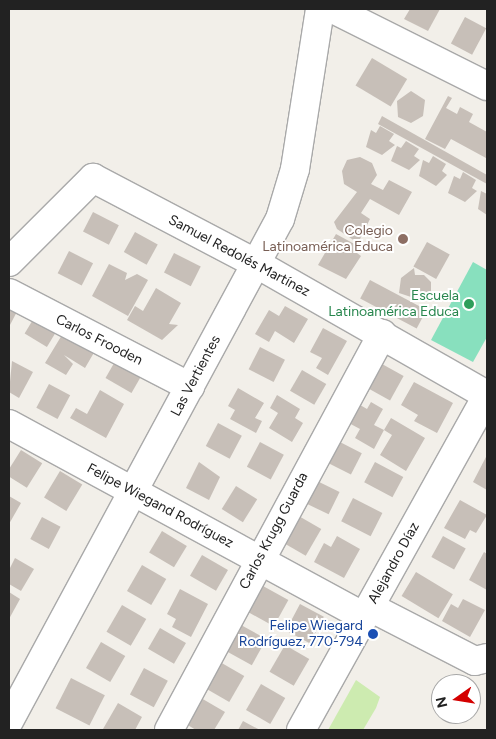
<!DOCTYPE html>
<html>
<head>
<meta charset="utf-8">
<style>
	body { margin:0 }
	#map { position:relative; width:496px; height:739px; overflow:hidden; background:#f2efe9; font-family:Figtree,sans-serif }
	div>[style] { position:absolute }
	[style*='--x'] { left:calc(var(--x)*1px); top:calc(var(--y)*1px); width:calc(var(--w)*1px); rotate:calc(var(--a)*1deg) }
	.grass>* { inset:0; background:#cdebb0 }
	.pitch>* { inset:0; background:#88e0be }
	.building>* { inset:0; background:#c7bfb8; transform-origin:0 0 }
	.roads { filter:drop-shadow(1px 0 #a9a9a9) drop-shadow(-1px 0 #a9a9a9) drop-shadow(0 1px #a9a9a9) drop-shadow(0 -1px #a9a9a9) }
	.minor>* { height:28px; margin:-14px; padding:0 14px; transform-origin:14px; border-radius:14px; background:#fff }
	.dots>* { width:14px; height:14px; translate:-50% -50%; box-sizing:border-box; border:2px solid #fff; border-radius:50% }
	span { translate:-50% -50%; white-space:nowrap; text-align:center; line-height:1.15; -webkit-text-stroke:4px #fff; paint-order:stroke }
	.education-label { font-size:14px; color:#785e54 }
	.right { translate:-100% -50%; text-align:right }
	.street-label { font-size:14px; color:#222 }
	.leisure-label { font-size:14px; color:#27864d }
	.transit-label { font-size:14px; color:#164399 }
	.frame { position:absolute; inset:0; border:10px solid #222; pointer-events:none }
	.north { position:absolute; left:431px; top:674px; width:50px; height:50px; box-sizing:border-box; background:#fff; border:1px solid #a7a7a7; border-radius:50%; rotate:257deg; font-size:14px; font-weight:700; line-height:20px; text-align:center; color:#222 }
	.north::after { content:''; display:block; margin:auto; width:18px; height:22px; background:#d40000; clip-path:polygon(50% 0,100% 100%,50% 72%,0 100%) }
</style>
</head>
<body>
<div id="map">
	<div class="grass">
		<div style="clip-path:polygon(356px 680px,380px 697px,376px 708px,363px 730px,328px 730px)"></div>
	</div>
	<div class="pitch">
		<div style="clip-path:polygon(473px 262px,487px 270px,487px 337px,473px 362px,431px 340px)"></div>
	</div>
	<div class="building">
		<div style="clip-path:polygon(410px 9px,440px 9px,428px 31px,404px 19px)"></div>
		<div style="left:465px;top:17px;width:24px;height:30px;rotate:28deg"></div>
		<div style="left:372px;top:58px;width:41px;height:32px;rotate:31deg"></div>
		<div style="clip-path:polygon(411px 91px,425px 100px,423px 116px,411px 123px,398px 117px,397px 101px)"></div>
		<div style="clip-path:polygon(448px 96px,452px 98px,446px 108px,457px 114px,460px 107px,473px 114px,469px 122px,487px 132px,486px 158px,451px 139px,445px 149px,425px 139px)"></div>
		<div style="clip-path:polygon(382px 116px,487px 175px,487px 184px,378px 124px)"></div>
		<div style="clip-path:polygon(380px 126px,394px 134px,389px 141px,395px 145px,382px 155px,366px 147px,371px 130px,376px 133px)"></div>
		<div style="clip-path:polygon(406px 141px,419px 149px,414px 156px,420px 160px,409px 170px,391px 161px,397px 146px,401px 148px)"></div>
		<div style="clip-path:polygon(433px 156px,446px 164px,442px 171px,447px 175px,436px 186px,419px 176px,423px 160px,429px 163px)"></div>
		<div style="clip-path:polygon(360px 157px,372px 163px,377px 175px,371px 184px,383px 190px,389px 180px,412px 192px,399px 215px,370px 199px,361px 213px,370px 219px,358px 243px,337px 229px,334px 222px,357px 192px,344px 184px,342px 171px,347px 160px)"></div>
		<div style="clip-path:polygon(463px 172px,476px 180px,472px 188px,477px 191px,465px 202px,448px 193px,454px 176px,460px 179px)"></div>
		<div style="clip-path:polygon(481px 191px,487px 194px,487px 215px,478px 209px)"></div>
		<div style="left:93px;top:212px;width:29px;height:22px;rotate:27deg"></div>
		<div style="left:135px;top:232px;width:26px;height:23px;rotate:29deg"></div>
		<div style="clip-path:polygon(336px 234px,360px 247px,357px 253px,361px 256px,346px 279px,318px 265px)"></div>
		<div style="left:427px;top:242px;width:26px;height:28px;rotate:29deg"></div>
		<div style="left:69px;top:251px;width:27px;height:25px;rotate:27deg"></div>
		<div style="left:174px;top:253px;width:30px;height:22px;rotate:27deg"></div>
		<div style="clip-path:polygon(109px 264px,127px 273px,125px 280px,137px 274px,148px 280px,128px 316px,92px 296px)"></div>
		<div style="clip-path:polygon(414px 268px,415px 275px,424px 275px,431px 282px,431px 293px,423px 301px,399px 293px,401px 278px)"></div>
		<div style="left:370px;top:280px;width:64px;height:21px;rotate:28deg"></div>
		<div style="clip-path:polygon(156px 288px,181px 303px,169px 324px,178px 325px,162px 340px,127px 320px,135px 306px,143px 311px)"></div>
		<div style="clip-path:polygon(9px 295px,22px 302px,10px 325px,9px 324px)"></div>
		<div style="clip-path:polygon(285px 306px,308px 319px,294px 343px,275px 331px,269px 342px,255px 334px,269px 310px,279px 316px)"></div>
		<div style="left:37px;top:313px;width:26px;height:24px;rotate:31deg"></div>
		<div style="clip-path:polygon(68px 325px,99px 344px,85px 368px,64px 355px,73px 364px,66px 375px,45px 363px)"></div>
		<div style="clip-path:polygon(323px 328px,347px 341px,328px 375px,316px 368px,322px 358px,310px 352px)"></div>
		<div style="left:260px;top:347px;width:28px;height:25px;rotate:27deg"></div>
		<div style="left:117px;top:358px;width:30px;height:23px;rotate:30deg"></div>
		<div style="left:373px;top:359px;width:35px;height:28px;rotate:29deg"></div>
		<div style="clip-path:polygon(12px 361px,33px 372px,19px 398px,9px 392px)"></div>
		<div style="left:302px;top:370px;width:28px;height:24px;rotate:30deg"></div>
		<div style="clip-path:polygon(414px 382px,453px 403px,437px 433px,414px 421px,418px 415px,401px 405px)"></div>
		<div style="left:49px;top:384px;width:24px;height:27px;rotate:28deg"></div>
		<div style="clip-path:polygon(238px 388px,264px 403px,255px 418px,262px 421px,256px 433px,230px 419px,235px 410px,228px 406px)"></div>
		<div style="clip-path:polygon(100px 390px,124px 404px,106px 438px,70px 418px,76px 408px,87px 414px)"></div>
		<div style="clip-path:polygon(277px 395px,300px 409px,295px 418px,303px 423px,292px 442px,269px 428px,278px 413px,270px 408px)"></div>
		<div style="clip-path:polygon(355px 402px,367px 409px,371px 402px,383px 409px,374px 425px,384px 430px,374px 449px,355px 438px,360px 429px,345px 421px)"></div>
		<div style="clip-path:polygon(391px 418px,425px 438px,406px 471px,380px 455px,392px 435px,384px 430px)"></div>
		<div style="left:218px;top:423px;width:27px;height:26px;rotate:28deg"></div>
		<div style="left:336px;top:440px;width:29px;height:24px;rotate:27deg"></div>
		<div style="left:260px;top:442px;width:27px;height:28px;rotate:28deg"></div>
		<div style="left:21px;top:450px;width:25px;height:29px;rotate:32deg"></div>
		<div style="clip-path:polygon(487px 455px,487px 490px,473px 482px)"></div>
		<div style="clip-path:polygon(199px 462px,220px 477px,209px 500px,186px 488px)"></div>
		<div style="left:375px;top:462px;width:32px;height:23px;rotate:28deg"></div>
		<div style="left:60px;top:471px;width:26px;height:31px;rotate:31deg"></div>
		<div style="left:309px;top:477px;width:34px;height:25px;rotate:26deg"></div>
		<div style="left:236px;top:486px;width:25px;height:27px;rotate:32deg"></div>
		<div style="clip-path:polygon(9px 496px,21px 503px,9px 524px)"></div>
		<div style="left:353px;top:498px;width:33px;height:26px;rotate:27deg"></div>
		<div style="clip-path:polygon(460px 500px,487px 515px,476px 533px,470px 530px,465px 539px,444px 528px)"></div>
		<div style="left:297px;top:515px;width:28px;height:31px;rotate:30deg"></div>
		<div style="left:42px;top:517px;width:21px;height:25px;rotate:28deg"></div>
		<div style="left:162px;top:531px;width:29px;height:25px;rotate:31deg"></div>
		<div style="clip-path:polygon(337px 536px,360px 549px,344px 578px,314px 562px,324px 543px,331px 547px)"></div>
		<div style="left:443px;top:536px;width:26px;height:24px;rotate:29deg"></div>
		<div style="clip-path:polygon(484px 552px,487px 554px,487px 590px,469px 580px)"></div>
		<div style="left:202px;top:555px;width:30px;height:24px;rotate:30deg"></div>
		<div style="clip-path:polygon(15px 558px,34px 569px,21px 591px,9px 584px,9px 570px)"></div>
		<div style="left:142px;top:565px;width:28px;height:30px;rotate:30deg"></div>
		<div style="left:416px;top:572px;width:43px;height:28px;rotate:31deg"></div>
		<div style="left:263px;top:586px;width:29px;height:30px;rotate:29deg"></div>
		<div style="clip-path:polygon(180px 589px,208px 604px,191px 637px,172px 627px,176px 619px,167px 614px)"></div>
		<div style="clip-path:polygon(9px 592px,20px 599px,9px 619px)"></div>
		<div style="clip-path:polygon(463px 599px,485px 610px,470px 637px,442px 621px,451px 604px,458px 608px)"></div>
		<div style="left:300px;top:604px;width:27px;height:30px;rotate:28deg"></div>
		<div style="left:122px;top:605px;width:28px;height:31px;rotate:30deg"></div>
		<div style="left:241px;top:625px;width:29px;height:30px;rotate:29deg"></div>
		<div style="left:160px;top:628px;width:30px;height:24px;rotate:30deg"></div>
		<div style="left:101px;top:642px;width:28px;height:30px;rotate:30deg"></div>
		<div style="left:285px;top:645px;width:28px;height:31px;rotate:30deg"></div>
		<div style="left:220px;top:662px;width:28px;height:30px;rotate:30deg"></div>
		<div style="left:144px;top:668px;width:27px;height:30px;rotate:28deg"></div>
		<div style="left:71px;top:678px;width:38px;height:34px;rotate:27deg"></div>
		<div style="left:261px;top:684px;width:28px;height:30px;rotate:30deg"></div>
		<div style="clip-path:polygon(201px 698px,225px 712px,214px 730px,196px 730px,186px 724px)"></div>
		<div style="clip-path:polygon(118px 703px,142px 717px,135px 730px,103px 729px)"></div>
		<div style="clip-path:polygon(243px 721px,260px 730px,238px 730px)"></div>
	</div>
	<div class="roads">
		<div class="minor">
			<div style="--x:333;--y:9;--w:172;--a:26.6"></div>
			<div style="--x:9;--y:262;--w:119;--a:-45"></div>
			<div style="--x:93;--y:178;--w:185;--a:27.7"></div>
			<div style="--x:257;--y:264;--w:265;--a:29.7"></div>
			<div style="--x:9;--y:293;--w:204;--a:27.4"></div>
			<div style="--x:9;--y:424;--w:404;--a:28.5"></div>
			<div style="--x:370;--y:607;--w:118;--a:27.2"></div>
			<div style="--x:475;--y:661;--w:12;--a:-14"></div>
			<div style="--x:9;--y:721;--w:570;--a:-61.64"></div>
			<div style="--x:280;--y:219;--w:52;--a:-73.3"></div>
			<div style="--x:295;--y:169;--w:162;--a:-81.1"></div>
			<div style="--x:169;--y:730;--w:450;--a:-61.7"></div>
			<div style="--x:301;--y:730;--w:382;--a:-60.9"></div>
		</div>
	</div>
	<div class="dots">
		<div style="left:403px;top:239px;background:#8d6e63"></div>
		<div style="left:469px;top:304px;background:#2e9e5b"></div>
		<div style="left:373px;top:634px;background:#1a4fb4"></div>
	</div>
	<div class="education-label">
		<span class="right" style="left:393px;top:239px">Colegio<br>Latinoamérica Educa</span>
	</div>
	<div class="street-label">
		<span style="left:239px;top:256px;rotate:28deg">Samuel Redolés Martínez</span>
		<span style="left:99px;top:340px;rotate:27deg">Carlos Frooden</span>
		<span style="left:196px;top:376px;rotate:-62deg">Las Vertientes</span>
		<span style="left:160px;top:506px;rotate:28deg">Felipe Wiegand Rodríguez</span>
		<span style="left:274px;top:531px;rotate:-62deg">Carlos Krugg Guarda</span>
		<span style="left:394px;top:563px;rotate:-61deg">Alejandro Díaz</span>
	</div>
	<div class="leisure-label">
		<span class="right" style="left:459px;top:304px">Escuela<br>Latinoamérica Educa</span>
	</div>
	<div class="transit-label">
		<span class="right" style="left:363px;top:634px">Felipe Wiegard<br>Rodríguez, 770-794</span>
	</div>
	<div class="frame"></div>
	<div class="north">N</div>
</div>
</body>
</html>
